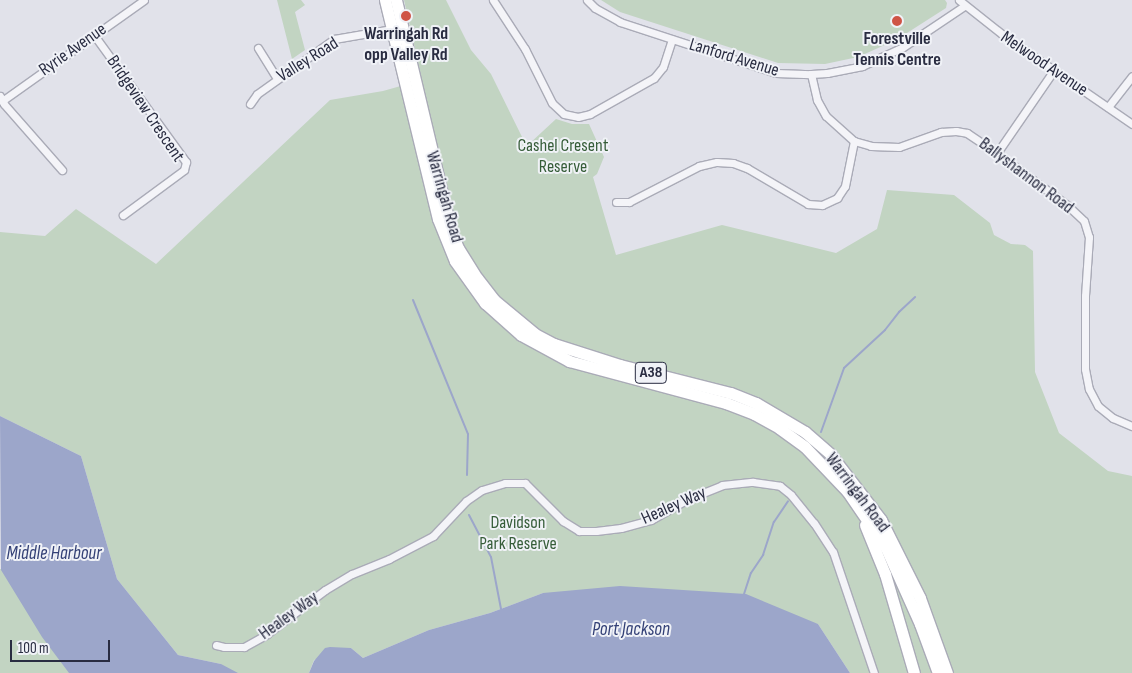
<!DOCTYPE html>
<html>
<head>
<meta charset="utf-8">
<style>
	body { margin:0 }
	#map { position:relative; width:1132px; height:673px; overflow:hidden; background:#e1e2ea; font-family:"Sofia Sans Condensed",sans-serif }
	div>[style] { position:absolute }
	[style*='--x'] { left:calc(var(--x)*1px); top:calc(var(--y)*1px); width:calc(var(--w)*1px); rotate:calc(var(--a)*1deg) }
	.green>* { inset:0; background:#c2d4c2 }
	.water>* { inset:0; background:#9ca6ca }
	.stream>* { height:2px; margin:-1px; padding:0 1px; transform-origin:1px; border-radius:1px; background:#9ca6ca }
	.roads { filter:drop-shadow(1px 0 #aaabb7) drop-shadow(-1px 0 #aaabb7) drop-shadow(0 1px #aaabb7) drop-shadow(0 -1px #aaabb7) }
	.minor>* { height:7px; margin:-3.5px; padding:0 3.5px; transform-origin:3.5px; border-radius:3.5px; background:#f4f4f8 }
	.trunk>* { height:11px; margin:-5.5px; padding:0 5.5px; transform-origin:5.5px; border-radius:5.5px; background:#fff }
	.dots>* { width:14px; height:14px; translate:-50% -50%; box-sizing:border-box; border:2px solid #f0f2f7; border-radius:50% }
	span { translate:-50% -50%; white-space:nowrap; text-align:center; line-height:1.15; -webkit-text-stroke:4px #f0f2f7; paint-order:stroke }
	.shield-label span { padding:1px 4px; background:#f0f2f7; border:1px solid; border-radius:4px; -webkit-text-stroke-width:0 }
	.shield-label { font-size:16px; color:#292c41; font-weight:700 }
	.poi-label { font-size:18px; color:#292c41; font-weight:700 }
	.street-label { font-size:18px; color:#292c41 }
	.park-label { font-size:18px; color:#365d39 }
	.water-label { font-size:19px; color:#334076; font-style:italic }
	.scale { position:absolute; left:10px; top:640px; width:100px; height:22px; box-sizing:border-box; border:2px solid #292c41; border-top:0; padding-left:6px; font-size:15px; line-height:18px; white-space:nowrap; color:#292c41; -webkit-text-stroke:4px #f0f2f7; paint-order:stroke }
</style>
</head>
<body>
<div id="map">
	<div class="green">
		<div style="clip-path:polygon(277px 0,301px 0,305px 5px,295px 12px,305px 50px,292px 59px)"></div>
		<div style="clip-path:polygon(404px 0,446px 0,471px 50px,491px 74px,525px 143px,529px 144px,556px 119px,572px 124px,589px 124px,604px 157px,597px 174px,593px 177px,616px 255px,722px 225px,836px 253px,877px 229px,887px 190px,954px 195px,990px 223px,994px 235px,1011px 244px,1025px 245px,1033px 251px,1035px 372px,1059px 433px,1108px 471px,1132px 476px,1132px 673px,850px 673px,818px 624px,543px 593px,490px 613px,429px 630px,363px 658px,351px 648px,314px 660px,309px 673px,224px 673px,221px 664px,178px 655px,117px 579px,81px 456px,0 416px,0 232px,45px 236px,76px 209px,156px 264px,330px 100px,383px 91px,422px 80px)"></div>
		<div style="clip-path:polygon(601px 0,945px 0,947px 3px,946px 8px,896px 40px,858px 57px,825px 64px,778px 63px,620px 12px)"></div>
		<div style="clip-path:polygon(0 569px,3px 569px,74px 673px,0 673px)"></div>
	</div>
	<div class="water">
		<div style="clip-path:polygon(0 416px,81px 456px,117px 579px,178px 655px,221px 664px,238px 673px,69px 673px,42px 637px,1px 570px)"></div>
		<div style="clip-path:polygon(620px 586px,746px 594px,818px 624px,850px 673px,309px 673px,314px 661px,325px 648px,330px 647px,351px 648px,363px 658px,429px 630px,490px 613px,543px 593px)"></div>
	</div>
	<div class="stream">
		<div style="--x:413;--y:300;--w:145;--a:67.7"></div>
		<div style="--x:468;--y:434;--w:41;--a:91.4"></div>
		<div style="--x:821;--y:432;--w:68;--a:-70.2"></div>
		<div style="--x:844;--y:368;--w:56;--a:-42.8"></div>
		<div style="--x:885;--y:330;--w:23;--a:-52"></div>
		<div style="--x:899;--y:312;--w:22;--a:-43"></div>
		<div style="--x:469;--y:515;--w:47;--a:62.4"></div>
		<div style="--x:491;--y:557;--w:53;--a:79.1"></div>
		<div style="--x:744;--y:594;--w:22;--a:-72"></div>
		<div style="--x:751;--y:573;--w:22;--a:-56"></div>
		<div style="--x:763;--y:555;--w:35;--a:-72"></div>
		<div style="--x:774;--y:522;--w:25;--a:-56"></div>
	</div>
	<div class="roads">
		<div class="minor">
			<div style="--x:493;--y:0;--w:59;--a:56.9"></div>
			<div style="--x:525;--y:49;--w:60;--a:63.4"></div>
			<div style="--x:552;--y:103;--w:16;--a:43"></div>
			<div style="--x:564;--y:114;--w:14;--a:12"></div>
			<div style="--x:578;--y:117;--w:12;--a:-14"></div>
			<div style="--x:590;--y:114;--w:73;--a:-29.4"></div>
			<div style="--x:654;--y:78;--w:14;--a:-51"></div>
			<div style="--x:663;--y:67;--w:29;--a:-72"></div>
			<div style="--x:587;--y:0;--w:11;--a:45"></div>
			<div style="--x:595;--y:8;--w:29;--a:29"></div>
			<div style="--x:620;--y:22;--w:164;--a:18.1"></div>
			<div style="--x:776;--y:73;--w:35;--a:2"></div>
			<div style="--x:811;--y:74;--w:16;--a:-4"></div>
			<div style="--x:827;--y:73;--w:36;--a:-11"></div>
			<div style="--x:862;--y:66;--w:45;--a:-24.9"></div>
			<div style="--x:903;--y:47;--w:73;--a:-33.9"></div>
			<div style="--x:959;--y:0;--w:61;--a:38.4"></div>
			<div style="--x:1007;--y:38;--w:152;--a:34.5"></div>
			<div style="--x:94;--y:35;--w:157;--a:54.1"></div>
			<div style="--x:186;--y:162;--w:8;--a:104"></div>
			<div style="--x:184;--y:170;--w:76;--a:143.6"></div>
			<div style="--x:258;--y:48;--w:36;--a:58"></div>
			<div style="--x:811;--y:74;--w:27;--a:77"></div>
			<div style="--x:817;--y:100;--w:18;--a:61"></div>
			<div style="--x:826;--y:116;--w:38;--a:42"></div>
			<div style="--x:854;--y:141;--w:18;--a:16"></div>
			<div style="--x:871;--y:146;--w:28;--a:2"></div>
			<div style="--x:899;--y:147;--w:45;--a:-19.7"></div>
			<div style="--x:941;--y:132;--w:15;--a:-4"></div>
			<div style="--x:956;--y:131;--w:11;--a:10"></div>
			<div style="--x:967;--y:133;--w:36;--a:34"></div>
			<div style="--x:997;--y:153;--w:87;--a:36.6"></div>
			<div style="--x:1067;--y:205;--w:23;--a:43"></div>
			<div style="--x:1084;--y:221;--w:17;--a:73"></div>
			<div style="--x:1089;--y:237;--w:59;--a:93.9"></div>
			<div style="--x:1085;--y:296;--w:73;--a:90"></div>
			<div style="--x:1085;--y:369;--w:20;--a:79"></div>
			<div style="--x:1089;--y:389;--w:19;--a:62"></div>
			<div style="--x:1098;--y:406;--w:19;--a:39"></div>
			<div style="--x:1113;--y:418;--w:21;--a:23"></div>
			<div style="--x:0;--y:96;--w:9;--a:63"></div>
			<div style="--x:4;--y:104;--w:88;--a:48.7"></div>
			<div style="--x:2;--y:101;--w:174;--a:-35.4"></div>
			<div style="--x:250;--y:104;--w:12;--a:-55"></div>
			<div style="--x:257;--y:94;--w:95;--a:-35.5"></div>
			<div style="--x:334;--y:39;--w:59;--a:-9.8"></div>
			<div style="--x:1108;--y:107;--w:39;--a:-52"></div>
			<div style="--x:997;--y:153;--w:101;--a:-55.5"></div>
			<div style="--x:616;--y:202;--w:13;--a:0"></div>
			<div style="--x:629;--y:202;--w:79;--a:-27.2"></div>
			<div style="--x:699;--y:166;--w:18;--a:-13"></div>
			<div style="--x:717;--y:162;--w:16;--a:4"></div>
			<div style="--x:733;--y:163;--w:15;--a:20"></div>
			<div style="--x:747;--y:168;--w:71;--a:30.5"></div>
			<div style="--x:808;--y:204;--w:14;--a:4"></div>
			<div style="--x:822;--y:205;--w:17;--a:-25"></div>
			<div style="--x:837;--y:198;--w:14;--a:-56"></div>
			<div style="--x:845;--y:186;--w:46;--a:-78.7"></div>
			<div style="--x:216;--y:645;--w:8;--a:14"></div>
			<div style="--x:224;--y:647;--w:20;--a:0"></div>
			<div style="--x:244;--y:647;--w:26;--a:-29"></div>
			<div style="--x:267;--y:634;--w:73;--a:-37.2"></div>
			<div style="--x:325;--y:590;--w:31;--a:-31"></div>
			<div style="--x:352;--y:574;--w:40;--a:-22"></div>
			<div style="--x:389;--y:559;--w:50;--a:-27.6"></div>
			<div style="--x:433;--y:536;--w:48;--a:-46.7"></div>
			<div style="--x:466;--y:501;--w:19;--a:-35"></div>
			<div style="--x:482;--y:490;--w:24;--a:-17"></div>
			<div style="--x:505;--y:483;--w:20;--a:0"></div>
			<div style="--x:525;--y:483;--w:54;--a:45"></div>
			<div style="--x:563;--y:521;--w:19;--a:32"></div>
			<div style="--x:579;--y:531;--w:17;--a:0"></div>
			<div style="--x:596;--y:531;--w:25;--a:-7"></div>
			<div style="--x:621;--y:528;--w:31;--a:-15"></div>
			<div style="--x:651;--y:520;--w:43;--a:-29.6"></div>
			<div style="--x:688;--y:499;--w:37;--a:-22"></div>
			<div style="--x:722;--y:485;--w:31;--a:-6"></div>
			<div style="--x:753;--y:482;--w:27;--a:8"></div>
			<div style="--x:780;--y:486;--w:14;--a:39"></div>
			<div style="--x:791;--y:495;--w:36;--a:51"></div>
			<div style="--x:814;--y:523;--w:35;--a:57"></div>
			<div style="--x:833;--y:552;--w:128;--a:71.3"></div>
		</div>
		<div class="trunk">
			<div style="--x:385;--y:0;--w:225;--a:76.4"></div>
			<div style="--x:438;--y:219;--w:45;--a:68"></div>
			<div style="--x:455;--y:261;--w:52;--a:54.5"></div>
			<div style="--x:485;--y:303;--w:48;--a:41.6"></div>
			<div style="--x:521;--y:335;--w:55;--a:28.4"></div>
			<div style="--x:569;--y:361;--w:163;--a:15"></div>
			<div style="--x:726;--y:403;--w:30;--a:21"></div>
			<div style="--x:754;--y:414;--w:29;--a:29"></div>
			<div style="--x:779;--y:428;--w:32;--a:36"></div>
			<div style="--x:805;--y:447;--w:61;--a:46.3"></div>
			<div style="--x:847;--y:491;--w:69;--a:55.6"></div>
			<div style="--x:886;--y:548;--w:83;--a:65.9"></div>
			<div style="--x:920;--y:624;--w:52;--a:69.8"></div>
			<div style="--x:396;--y:0;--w:236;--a:76.6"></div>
			<div style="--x:451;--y:230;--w:19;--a:69"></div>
			<div style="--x:458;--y:248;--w:36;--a:58"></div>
			<div style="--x:477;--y:278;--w:28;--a:52"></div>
			<div style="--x:494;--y:300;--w:53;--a:39.7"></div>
			<div style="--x:535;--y:334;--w:21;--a:28"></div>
			<div style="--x:554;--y:344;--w:69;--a:17.7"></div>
			<div style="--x:620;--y:365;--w:114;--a:14.2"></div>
			<div style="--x:731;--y:393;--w:27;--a:22"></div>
			<div style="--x:756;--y:403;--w:57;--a:30.6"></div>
			<div style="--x:805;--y:432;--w:35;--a:41"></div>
			<div style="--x:831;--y:455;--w:82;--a:52.4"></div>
			<div style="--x:881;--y:520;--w:87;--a:63.4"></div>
			<div style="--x:920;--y:598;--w:80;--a:70.2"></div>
			<div style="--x:865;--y:525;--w:53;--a:67.8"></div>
			<div style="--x:885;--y:574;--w:103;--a:73.7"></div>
		</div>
	</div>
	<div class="dots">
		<div style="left:406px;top:16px;background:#cf5446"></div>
		<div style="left:897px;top:21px;background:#cf5446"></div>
	</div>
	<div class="shield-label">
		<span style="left:651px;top:373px">A38</span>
	</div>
	<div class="poi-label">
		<span style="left:406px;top:45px">Warringah Rd<br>opp Valley Rd</span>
		<span style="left:897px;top:50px">Forestville<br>Tennis Centre</span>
	</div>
	<div class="street-label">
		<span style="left:73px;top:50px;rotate:-35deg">Ryrie Avenue</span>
		<span style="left:734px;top:58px;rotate:17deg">Lanford Avenue</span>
		<span style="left:308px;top:60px;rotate:-32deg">Valley Road</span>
		<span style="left:1044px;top:64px;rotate:34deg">Melwood Avenue</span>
		<span style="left:145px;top:109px;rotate:56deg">Bridgeview Crescent</span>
		<span style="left:1026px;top:176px;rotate:37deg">Ballyshannon Road</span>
		<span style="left:444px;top:197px;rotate:74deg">Warringah Road</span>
		<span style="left:857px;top:493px;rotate:53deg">Warringah Road</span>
		<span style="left:674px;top:506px;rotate:-24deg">Healey Way</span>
		<span style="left:289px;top:616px;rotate:-36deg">Healey Way</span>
	</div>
	<div class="park-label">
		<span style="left:563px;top:157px">Cashel Cresent<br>Reserve</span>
		<span style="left:518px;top:534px">Davidson<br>Park Reserve</span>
	</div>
	<div class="water-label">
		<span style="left:54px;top:554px">Middle Harbour</span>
		<span style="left:631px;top:630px">Port Jackson</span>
	</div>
	<div class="scale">100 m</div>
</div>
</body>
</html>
